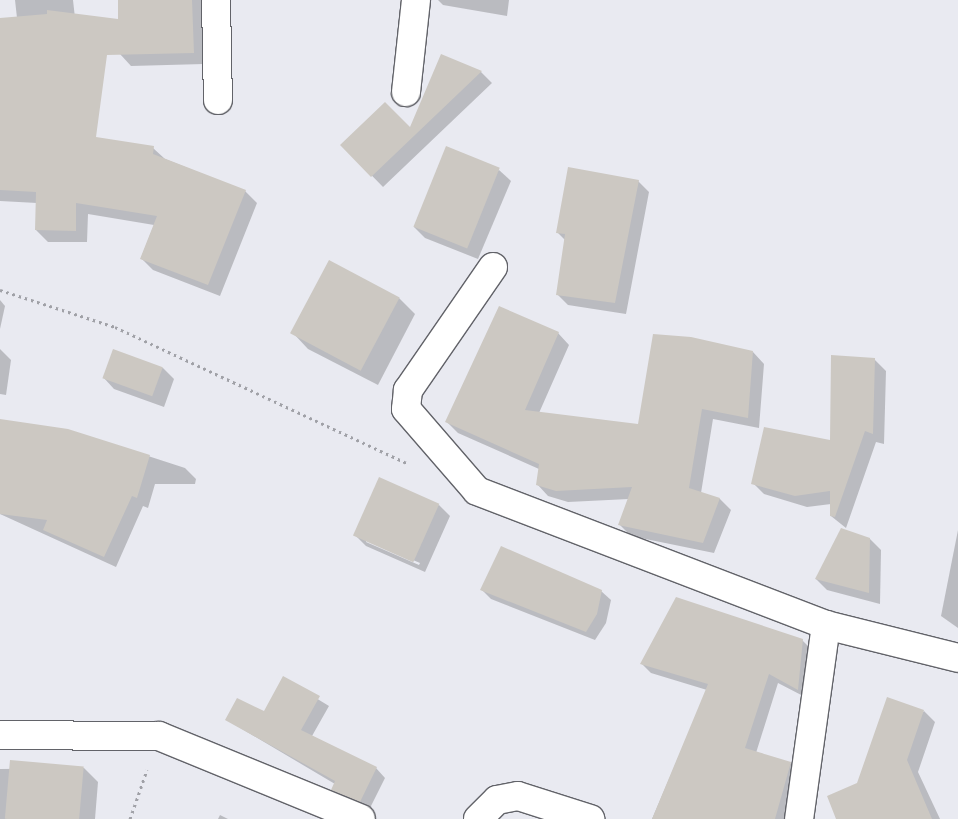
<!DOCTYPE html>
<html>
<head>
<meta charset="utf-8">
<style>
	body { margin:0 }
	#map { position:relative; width:958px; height:819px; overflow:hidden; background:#e9eaf1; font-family:"DM Sans",sans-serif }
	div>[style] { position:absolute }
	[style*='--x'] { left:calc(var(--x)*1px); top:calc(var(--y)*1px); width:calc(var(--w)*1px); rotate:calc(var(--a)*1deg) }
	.shadow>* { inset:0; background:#0003 }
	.building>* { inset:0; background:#ccc8c2; transform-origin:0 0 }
	.path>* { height:3px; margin-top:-1.5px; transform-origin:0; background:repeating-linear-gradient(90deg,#a0a1a7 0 2.5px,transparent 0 6.5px) }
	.roads { filter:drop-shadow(1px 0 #626369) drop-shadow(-1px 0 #626369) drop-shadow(0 1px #626369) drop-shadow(0 -1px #626369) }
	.minor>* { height:28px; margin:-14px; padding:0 14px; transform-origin:14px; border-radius:14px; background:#fff }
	span { translate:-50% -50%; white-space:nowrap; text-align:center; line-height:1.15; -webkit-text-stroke:5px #e9eaf1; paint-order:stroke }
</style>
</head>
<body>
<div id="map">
	<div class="shadow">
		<div style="clip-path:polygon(15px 0,73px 0,92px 170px,153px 148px,165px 159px,245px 191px,257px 203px,220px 296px,153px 270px,141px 258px,154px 225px,88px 214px,87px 242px,48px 242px,36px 230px,37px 203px,0 201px,0 19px,17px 18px)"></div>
		<div style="clip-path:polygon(119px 0,203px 0,204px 64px,131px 66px,120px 54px)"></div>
		<div style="clip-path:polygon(438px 0,509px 0,507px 16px,443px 5px)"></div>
		<div style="clip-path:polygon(441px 56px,481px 72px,492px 83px,383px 187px,342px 145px,411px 130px)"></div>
		<div style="clip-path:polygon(499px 170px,511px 181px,478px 259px,425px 238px,414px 227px)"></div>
		<div style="clip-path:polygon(638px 181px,649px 192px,626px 314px,568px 305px,557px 294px,565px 240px,557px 232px)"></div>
		<div style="clip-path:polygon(399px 298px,415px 314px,378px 385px,308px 349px,293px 333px)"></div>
		<div style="clip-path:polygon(0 300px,5px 306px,0 329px)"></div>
		<div style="clip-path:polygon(558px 333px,569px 345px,539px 413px,640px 426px,753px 352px,764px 364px,759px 428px,713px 419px,701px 493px,720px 499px,731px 510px,714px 553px,631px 536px,620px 525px,629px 499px,568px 502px,548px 496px,537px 484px,539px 469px,458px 433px,447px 422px)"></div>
		<div style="clip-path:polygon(0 349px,11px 360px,6px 395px,0 394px)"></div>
		<div style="clip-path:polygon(874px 359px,886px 371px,884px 444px,876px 442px,846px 528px,831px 516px,831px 504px,807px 507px,764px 494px,753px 483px,832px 442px)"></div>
		<div style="clip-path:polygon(163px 368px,174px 379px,164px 407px,114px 389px,103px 377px)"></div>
		<div style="clip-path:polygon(68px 430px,185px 468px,196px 479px,195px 484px,155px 484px,148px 508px,143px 506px,116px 567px,0 514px,0 456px)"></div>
		<div style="clip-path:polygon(evenodd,439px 505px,450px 516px,425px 572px,366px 546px,355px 535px,439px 505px,366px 540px,420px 563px,419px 565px,366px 542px,366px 540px)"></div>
		<div style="clip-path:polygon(958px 530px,958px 628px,941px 616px)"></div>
		<div style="clip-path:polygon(870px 539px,881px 550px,880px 604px,827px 590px,816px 579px)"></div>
		<div style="clip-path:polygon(481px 589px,601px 591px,611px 600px,606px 623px,595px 640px,491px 599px)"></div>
		<div style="clip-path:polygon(802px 640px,812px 650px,807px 698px,778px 683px,756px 753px,790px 763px,800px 773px,787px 819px,652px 819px,707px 690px,651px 673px,642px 664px)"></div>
		<div style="clip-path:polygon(283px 678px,329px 706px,312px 736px,376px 768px,385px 778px,369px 810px,342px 799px,333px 790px,335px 784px,227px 720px,264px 713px)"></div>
		<div style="clip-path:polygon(924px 711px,935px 722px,918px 772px,940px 819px,838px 819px)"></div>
		<div style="clip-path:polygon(84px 768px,98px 782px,95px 819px,0 819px,0 769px)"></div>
		<div style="clip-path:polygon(220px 815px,228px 819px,218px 819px)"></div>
	</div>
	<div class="building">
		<div style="clip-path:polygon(118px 0,192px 0,194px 53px,107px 55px,96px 137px,154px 146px,153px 154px,246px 190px,208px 285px,140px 259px,157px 216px,76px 203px,76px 231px,35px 230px,36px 192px,0 190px,0 18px,47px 14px,47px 10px,118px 19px)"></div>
		<div style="clip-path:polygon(441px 54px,482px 71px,371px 177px,340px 145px,385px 102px,410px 127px)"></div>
		<div style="left:446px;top:146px;width:58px;height:87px;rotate:22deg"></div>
		<div style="clip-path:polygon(568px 167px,639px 180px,615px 303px,556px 295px,565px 234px,556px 233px)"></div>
		<div style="left:329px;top:260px;width:80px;height:83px;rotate:28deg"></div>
		<div style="clip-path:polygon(499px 306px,559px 332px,525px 410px,638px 424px,653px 334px,691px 337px,753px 351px,748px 418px,702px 409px,689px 488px,720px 498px,703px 543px,618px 525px,632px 487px,556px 491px,536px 485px,539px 464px,445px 422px)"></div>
		<div style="left:113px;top:349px;width:53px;height:31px;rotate:20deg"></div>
		<div style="clip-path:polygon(831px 355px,875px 358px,873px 434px,865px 431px,835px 517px,830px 516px,830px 491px,795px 496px,751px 484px,764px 427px,830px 440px)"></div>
		<div style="clip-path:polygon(0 419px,68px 429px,150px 455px,137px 498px,132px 496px,104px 557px,43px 530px,47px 520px,0 514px)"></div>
		<div style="left:379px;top:477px;width:66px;height:64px;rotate:24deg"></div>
		<div style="clip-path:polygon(841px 528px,870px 538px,869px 593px,815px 579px)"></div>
		<div style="clip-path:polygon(501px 546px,602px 590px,597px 614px,586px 632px,480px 590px)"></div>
		<div style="clip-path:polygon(676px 597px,803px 639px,798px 690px,769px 674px,745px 748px,791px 762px,775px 819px,652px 819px,708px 684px,640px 664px)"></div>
		<div style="clip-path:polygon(283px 676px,320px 696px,301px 730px,377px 767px,360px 802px,331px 790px,335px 781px,225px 720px,237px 698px,264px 711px)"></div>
		<div style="clip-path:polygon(887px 697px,924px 710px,907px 760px,932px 819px,836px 819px,827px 796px,857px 783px)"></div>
		<div style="left:10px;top:760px;width:74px;height:59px;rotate:5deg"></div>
	</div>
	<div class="path">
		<div style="--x:0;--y:290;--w:121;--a:17.8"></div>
		<div style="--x:115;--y:327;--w:322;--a:25"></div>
		<div style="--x:130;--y:819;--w:52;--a:-70.9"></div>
	</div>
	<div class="roads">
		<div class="minor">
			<div style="--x:216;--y:0;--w:100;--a:88.9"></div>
			<div style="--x:406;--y:92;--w:93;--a:-83.8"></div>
			<div style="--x:493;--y:267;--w:150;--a:124.6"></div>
			<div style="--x:408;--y:390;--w:19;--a:96"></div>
			<div style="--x:406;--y:409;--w:108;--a:49.1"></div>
			<div style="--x:477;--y:491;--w:374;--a:21"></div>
			<div style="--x:826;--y:625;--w:196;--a:97.9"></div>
			<div style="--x:826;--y:625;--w:136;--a:14"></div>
			<div style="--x:0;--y:735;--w:159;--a:0.4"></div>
			<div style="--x:159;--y:736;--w:218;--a:22.3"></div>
			<div style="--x:478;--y:819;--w:27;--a:-45"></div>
			<div style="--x:497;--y:800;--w:21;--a:-11"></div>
			<div style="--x:518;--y:796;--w:76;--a:17.7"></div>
		</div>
	</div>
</div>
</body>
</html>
